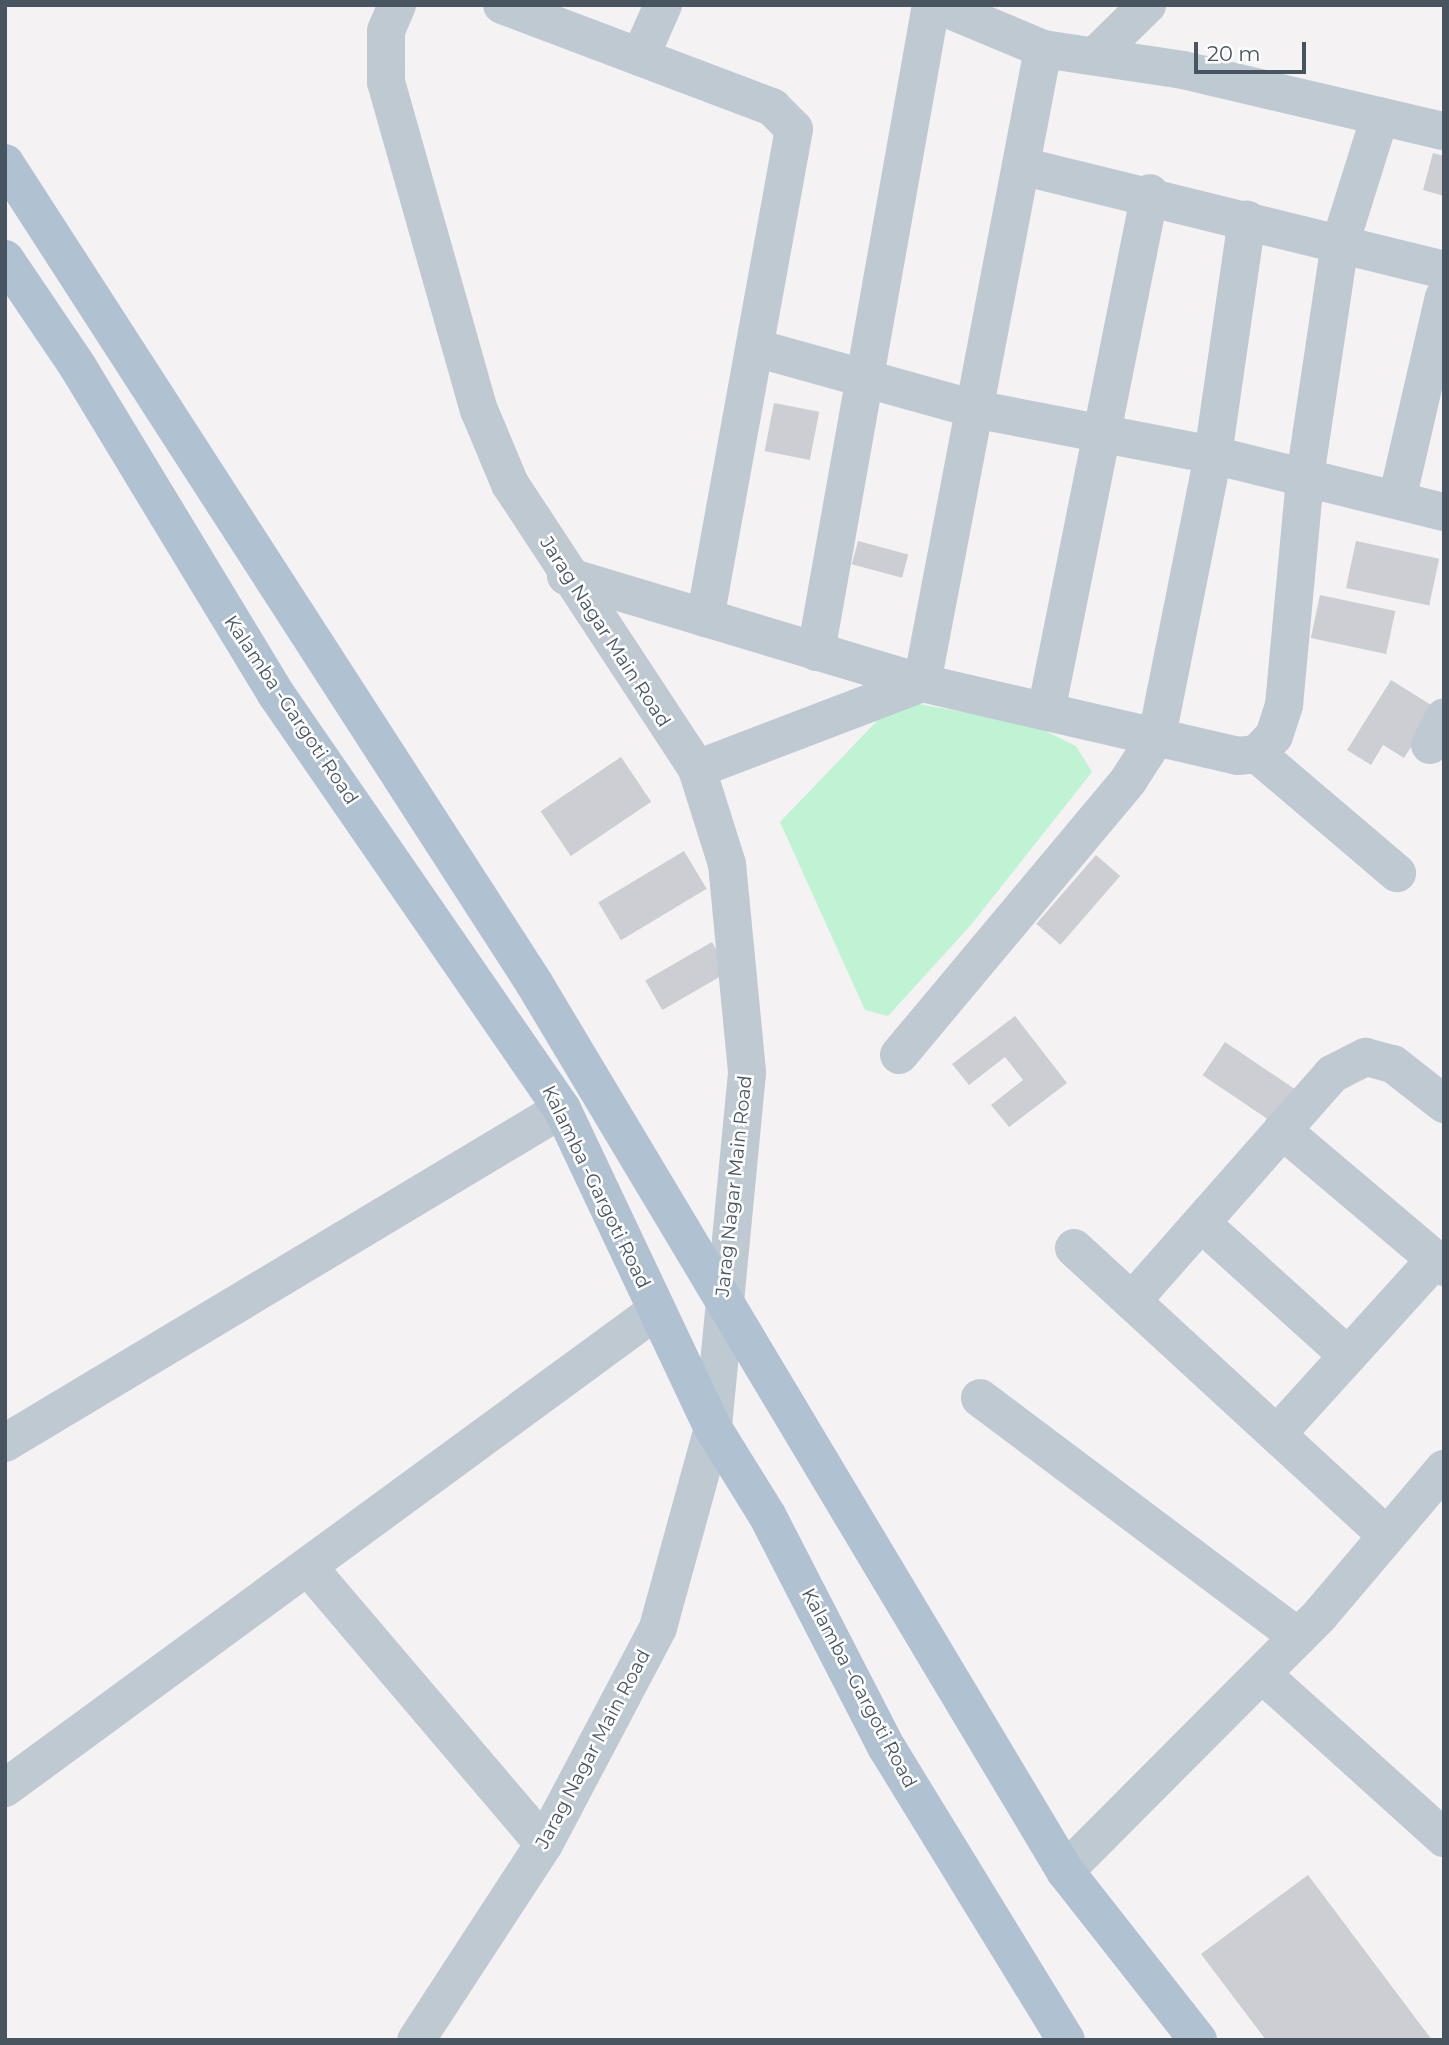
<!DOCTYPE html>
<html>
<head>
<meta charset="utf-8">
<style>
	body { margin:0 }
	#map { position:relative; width:1449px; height:2045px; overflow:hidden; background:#f4f2f2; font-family:Montserrat,sans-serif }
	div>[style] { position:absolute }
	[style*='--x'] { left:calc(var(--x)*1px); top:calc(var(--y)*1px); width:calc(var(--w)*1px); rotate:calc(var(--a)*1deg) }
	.green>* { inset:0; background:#bff3d3 }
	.building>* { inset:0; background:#ccced4; transform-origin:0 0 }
	.minor>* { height:38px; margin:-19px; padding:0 19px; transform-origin:19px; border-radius:19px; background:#bfc9d2 }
	.major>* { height:38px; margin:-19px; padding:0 19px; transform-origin:19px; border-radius:19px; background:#b0c1d2 }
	span { translate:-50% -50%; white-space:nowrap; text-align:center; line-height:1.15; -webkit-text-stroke:5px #fff; paint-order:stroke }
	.street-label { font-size:19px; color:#485561 }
	.frame { position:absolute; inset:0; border:7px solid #485561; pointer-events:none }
	.scale { position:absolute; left:1194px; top:42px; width:112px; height:32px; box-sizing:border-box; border:4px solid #485561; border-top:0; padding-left:9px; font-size:21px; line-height:24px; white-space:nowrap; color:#485561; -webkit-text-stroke:5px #fff; paint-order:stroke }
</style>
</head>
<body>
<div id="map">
	<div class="green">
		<div style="clip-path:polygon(897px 700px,1031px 724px,1076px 746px,1092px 772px,970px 926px,888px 1016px,865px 1010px,780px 822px)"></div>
	</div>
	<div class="building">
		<div style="clip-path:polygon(1433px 153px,1444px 156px,1444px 196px,1423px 190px)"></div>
		<div style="left:774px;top:403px;width:46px;height:49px;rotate:11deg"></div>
		<div style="left:858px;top:541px;width:52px;height:24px;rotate:15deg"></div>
		<div style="left:1356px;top:541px;width:85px;height:48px;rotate:12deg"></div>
		<div style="left:1320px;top:595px;width:77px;height:44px;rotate:12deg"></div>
		<div style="clip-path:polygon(1391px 680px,1436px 708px,1404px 758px,1383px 745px,1371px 765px,1347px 750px)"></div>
		<div style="left:621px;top:757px;width:54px;height:97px;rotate:56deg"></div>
		<div style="left:684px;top:851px;width:44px;height:100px;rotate:59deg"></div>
		<div style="left:1096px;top:855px;width:32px;height:91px;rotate:41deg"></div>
		<div style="left:712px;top:942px;width:34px;height:77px;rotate:60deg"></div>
		<div style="clip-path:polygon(1015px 1016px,1067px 1083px,1009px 1127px,991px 1105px,1023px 1080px,1005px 1057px,969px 1085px,952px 1064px)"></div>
		<div style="left:1225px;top:1042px;width:86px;height:40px;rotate:34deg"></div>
		<div style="clip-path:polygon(1308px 1875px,1432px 2040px,1266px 2040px,1201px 1954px)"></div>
	</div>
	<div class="minor">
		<div style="--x:397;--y:5;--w:28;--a:113"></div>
		<div style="--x:386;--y:31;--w:51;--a:90"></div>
		<div style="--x:386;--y:82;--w:341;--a:74.2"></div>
		<div style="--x:479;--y:410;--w:80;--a:67.3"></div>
		<div style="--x:510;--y:484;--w:341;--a:56.7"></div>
		<div style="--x:697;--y:769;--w:100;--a:72.5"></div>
		<div style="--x:727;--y:864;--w:210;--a:84.5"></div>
		<div style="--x:747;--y:1073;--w:357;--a:95.5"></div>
		<div style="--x:713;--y:1428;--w:207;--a:105.4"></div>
		<div style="--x:658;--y:1628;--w:244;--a:117.8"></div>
		<div style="--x:544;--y:1844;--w:234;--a:123.1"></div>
		<div style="--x:502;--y:5;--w:289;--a:20.7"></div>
		<div style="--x:772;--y:107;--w:31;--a:45"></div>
		<div style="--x:794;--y:129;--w:497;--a:100.3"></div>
		<div style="--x:938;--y:5;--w:114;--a:22.7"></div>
		<div style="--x:1043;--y:49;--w:142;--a:8.5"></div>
		<div style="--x:1183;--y:70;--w:268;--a:13.2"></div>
		<div style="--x:1095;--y:56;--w:73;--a:-44.4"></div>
		<div style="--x:640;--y:57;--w:57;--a:-66.1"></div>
		<div style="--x:1021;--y:166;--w:436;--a:13.8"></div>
		<div style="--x:756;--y:348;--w:226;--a:15.6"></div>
		<div style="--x:974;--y:409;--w:243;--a:10.9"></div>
		<div style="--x:1213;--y:455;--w:238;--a:13.9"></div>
		<div style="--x:1397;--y:500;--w:208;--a:-77"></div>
		<div style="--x:566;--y:576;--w:372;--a:16.7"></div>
		<div style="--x:922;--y:683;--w:324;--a:13"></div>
		<div style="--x:1238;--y:756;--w:19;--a:-6"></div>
		<div style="--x:1257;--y:754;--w:25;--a:-47"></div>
		<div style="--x:1274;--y:736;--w:33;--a:-72"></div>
		<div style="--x:1284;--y:705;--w:229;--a:-84.7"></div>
		<div style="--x:1305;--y:477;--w:236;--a:-81.5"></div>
		<div style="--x:1340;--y:244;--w:134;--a:-72.6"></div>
		<div style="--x:816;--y:652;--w:657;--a:-79.92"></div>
		<div style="--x:1047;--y:707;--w:524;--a:-78.67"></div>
		<div style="--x:1430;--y:745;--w:31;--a:-63"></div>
		<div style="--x:1257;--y:754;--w:184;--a:40.4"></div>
		<div style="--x:697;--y:769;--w:241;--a:-20.9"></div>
		<div style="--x:922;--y:683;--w:645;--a:-79.19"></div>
		<div style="--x:899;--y:1055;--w:357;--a:-50.1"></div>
		<div style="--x:1128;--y:781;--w:54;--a:-57.2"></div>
		<div style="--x:1157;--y:736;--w:287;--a:-78.7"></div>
		<div style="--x:1213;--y:455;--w:238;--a:-81.8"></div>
		<div style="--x:1282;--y:1130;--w:212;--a:40.2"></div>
		<div style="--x:1201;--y:1223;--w:198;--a:42.1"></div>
		<div style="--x:1074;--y:1248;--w:425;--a:42.6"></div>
		<div style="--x:1132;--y:1301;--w:303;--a:-48.6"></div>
		<div style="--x:1332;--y:1074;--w:38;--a:-27"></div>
		<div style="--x:1366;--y:1057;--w:28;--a:15"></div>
		<div style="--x:1393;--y:1064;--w:65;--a:38.1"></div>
		<div style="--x:980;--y:1398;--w:398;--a:36.9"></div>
		<div style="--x:1277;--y:1434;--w:235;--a:-47.8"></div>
		<div style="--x:5;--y:1443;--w:649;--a:-30.95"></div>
		<div style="--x:309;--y:1568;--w:362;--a:49.6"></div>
		<div style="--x:1263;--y:1675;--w:244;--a:42"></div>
		<div style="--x:5;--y:1788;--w:808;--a:-36.25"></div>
		<div style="--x:1065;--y:1871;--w:361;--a:-45.1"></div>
		<div style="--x:1320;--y:1615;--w:192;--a:-49.7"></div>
	</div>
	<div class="major">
		<div style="--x:5;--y:163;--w:976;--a:57.17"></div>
		<div style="--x:534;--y:983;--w:1035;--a:59.12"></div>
		<div style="--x:1065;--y:1871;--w:215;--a:51.8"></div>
		<div style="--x:5;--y:259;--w:130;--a:55.9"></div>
		<div style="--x:78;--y:367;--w:382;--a:58.8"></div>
		<div style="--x:276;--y:694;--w:504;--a:55.43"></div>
		<div style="--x:562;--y:1109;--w:353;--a:64.7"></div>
		<div style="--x:713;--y:1428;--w:102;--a:58.2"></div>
		<div style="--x:767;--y:1515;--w:262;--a:62.8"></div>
		<div style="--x:887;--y:1748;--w:342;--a:58.5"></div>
	</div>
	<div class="street-label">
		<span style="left:605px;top:632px;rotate:57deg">Jarag Nagar Main Road</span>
		<span style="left:291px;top:710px;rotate:56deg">Kalamba -Gargoti Road</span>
		<span style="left:734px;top:1186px;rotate:-84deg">Jarag Nagar Main Road</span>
		<span style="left:596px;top:1187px;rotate:64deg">Kalamba -Gargoti Road</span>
		<span style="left:859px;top:1688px;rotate:62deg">Kalamba -Gargoti Road</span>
		<span style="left:593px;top:1749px;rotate:-62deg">Jarag Nagar Main Road</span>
	</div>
	<div class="frame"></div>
	<div class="scale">20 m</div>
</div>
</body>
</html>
